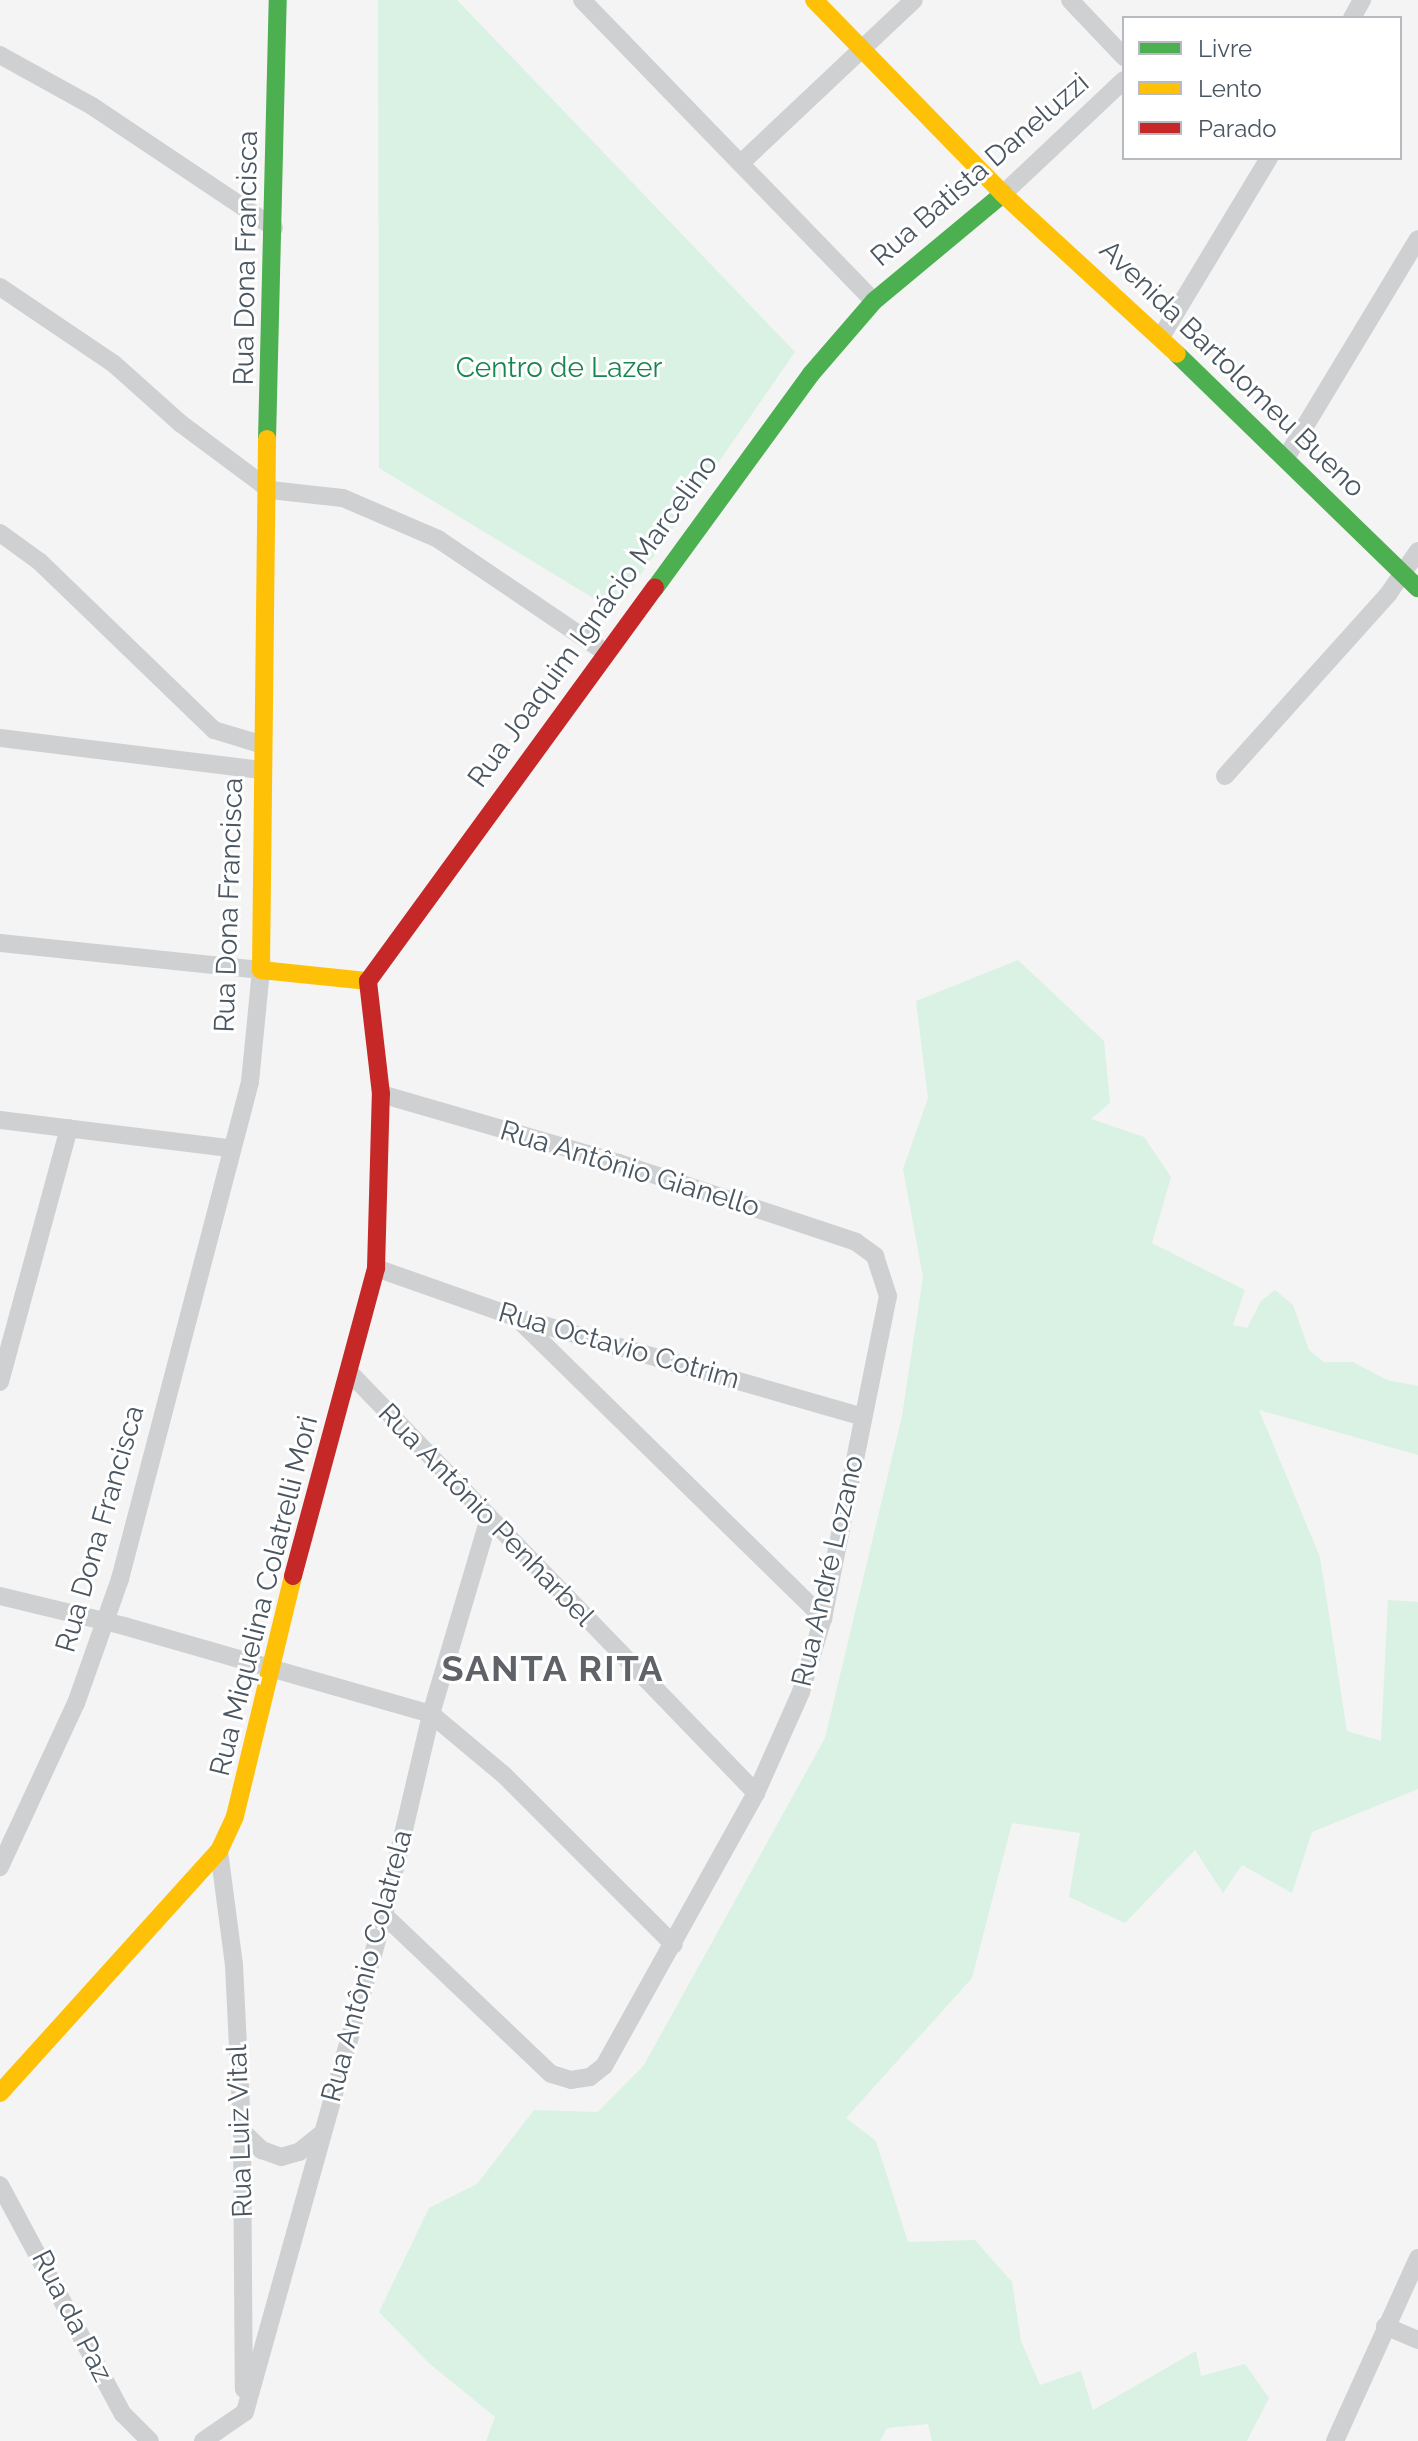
<!DOCTYPE html>
<html>
<head>
<meta charset="utf-8">
<style>
	body { margin:0 }
	#map { position:relative; width:1418px; height:2441px; overflow:hidden; background:#f4f4f4; font-family:Raleway,sans-serif }
	div>[style] { position:absolute }
	[style*='--x'] { left:calc(var(--x)*1px); top:calc(var(--y)*1px); width:calc(var(--w)*1px); rotate:calc(var(--a)*1deg) }
	.green>* { inset:0; background:#d9f2e3 }
	.street>* { height:18px; margin:-9px; padding:0 9px; transform-origin:9px; border-radius:9px; background:#ced0d2 }
	.fast>* { height:18px; margin:-9px; padding:0 9px; transform-origin:9px; border-radius:9px; background:#4caf50 }
	.slow>* { height:18px; margin:-9px; padding:0 9px; transform-origin:9px; border-radius:9px; background:#ffc107 }
	.jam>* { height:18px; margin:-9px; padding:0 9px; transform-origin:9px; border-radius:9px; background:#c62828 }
	span { translate:-50% -50%; white-space:nowrap; text-align:center; line-height:1.15; -webkit-text-stroke:6px #fff; paint-order:stroke }
	.street-label { font-size:28px; color:#4a5661 }
	.park-label { font-size:28px; color:#17864f }
	.district-label { font-size:36px; color:#5f6368; font-weight:700; letter-spacing:2px }
	.legend { position:absolute; left:1122px; top:16px; width:280px; height:144px; box-sizing:border-box; background:#fff; border:2px solid #b7bbc0; margin:0; padding:10px 14px; list-style:none; font-size:24px; color:#4a5661 }
	.legend li { display:flex; align-items:center; gap:16px; height:40px }
	.legend b { width:40px; border:2px solid #b7bbc0 }
</style>
</head>
<body>
<div id="map">
	<div class="green">
		<div style="clip-path:polygon(378px 0,457px 0,795px 352px,625px 597px,598px 601px,379px 468px)"></div>
		<div style="clip-path:polygon(1018px 960px,1104px 1041px,1110px 1103px,1091px 1119px,1144px 1137px,1171px 1177px,1152px 1243px,1245px 1290px,1233px 1325px,1247px 1328px,1261px 1301px,1275px 1290px,1293px 1305px,1309px 1350px,1324px 1362px,1353px 1362px,1387px 1380px,1418px 1386px,1418px 1455px,1259px 1410px,1320px 1557px,1347px 1731px,1381px 1741px,1388px 1600px,1418px 1602px,1418px 1789px,1312px 1832px,1292px 1893px,1242px 1865px,1223px 1893px,1195px 1850px,1125px 1923px,1069px 1897px,1080px 1833px,1012px 1823px,972px 1978px,846px 2118px,876px 2141px,908px 2242px,975px 2240px,1012px 2282px,1021px 2341px,1040px 2385px,1081px 2371px,1093px 2410px,1196px 2351px,1201px 2376px,1245px 2364px,1269px 2398px,1247px 2441px,932px 2441px,928px 2424px,887px 2428px,880px 2441px,486px 2441px,495px 2417px,430px 2364px,379px 2312px,429px 2208px,477px 2184px,534px 2110px,598px 2112px,644px 2065px,825px 1738px,902px 1416px,923px 1277px,903px 1169px,928px 1098px,916px 1001px)"></div>
	</div>
	<div class="street">
		<div style="--x:582;--y:0;--w:419;--a:45.9"></div>
		<div style="--x:1070;--y:0;--w:79;--a:46.5"></div>
		<div style="--x:1352;--y:18;--w:21;--a:-61"></div>
		<div style="--x:0;--y:55;--w:105;--a:29"></div>
		<div style="--x:92;--y:106;--w:219;--a:33.8"></div>
		<div style="--x:742;--y:162;--w:236;--a:-43.3"></div>
		<div style="--x:1003;--y:194;--w:166;--a:-43.3"></div>
		<div style="--x:0;--y:287;--w:138;--a:34"></div>
		<div style="--x:114;--y:364;--w:89;--a:41.8"></div>
		<div style="--x:180;--y:423;--w:112;--a:36.7"></div>
		<div style="--x:270;--y:490;--w:73;--a:6.3"></div>
		<div style="--x:343;--y:498;--w:103;--a:23.3"></div>
		<div style="--x:438;--y:539;--w:202;--a:34.1"></div>
		<div style="--x:1161;--y:337;--w:209;--a:-58.9"></div>
		<div style="--x:1287;--y:456;--w:253;--a:-58.9"></div>
		<div style="--x:0;--y:533;--w:49;--a:35.9"></div>
		<div style="--x:40;--y:562;--w:242;--a:44"></div>
		<div style="--x:214;--y:730;--w:48;--a:16.9"></div>
		<div style="--x:0;--y:738;--w:263;--a:7"></div>
		<div style="--x:1225;--y:776;--w:246;--a:-48.1"></div>
		<div style="--x:1389;--y:593;--w:51;--a:-55.4"></div>
		<div style="--x:0;--y:943;--w:262;--a:5.9"></div>
		<div style="--x:261;--y:970;--w:113;--a:95.6"></div>
		<div style="--x:250;--y:1082;--w:514;--a:104.66"></div>
		<div style="--x:120;--y:1579;--w:132;--a:109.5"></div>
		<div style="--x:76;--y:1703;--w:181;--a:114.9"></div>
		<div style="--x:381;--y:1094;--w:248;--a:16.2"></div>
		<div style="--x:619;--y:1163;--w:250;--a:18.4"></div>
		<div style="--x:856;--y:1242;--w:24;--a:36"></div>
		<div style="--x:875;--y:1256;--w:42;--a:72"></div>
		<div style="--x:888;--y:1296;--w:328;--a:101.4"></div>
		<div style="--x:823;--y:1618;--w:77;--a:106.6"></div>
		<div style="--x:801;--y:1692;--w:111;--a:114"></div>
		<div style="--x:756;--y:1793;--w:312;--a:119.1"></div>
		<div style="--x:604;--y:2066;--w:18;--a:142"></div>
		<div style="--x:590;--y:2077;--w:19;--a:171"></div>
		<div style="--x:571;--y:2080;--w:21;--a:-163"></div>
		<div style="--x:551;--y:2074;--w:231;--a:-136.4"></div>
		<div style="--x:0;--y:1120;--w:231;--a:7"></div>
		<div style="--x:376;--y:1268;--w:147;--a:19.4"></div>
		<div style="--x:515;--y:1317;--w:362;--a:16"></div>
		<div style="--x:517;--y:1318;--w:429;--a:44.4"></div>
		<div style="--x:351;--y:1374;--w:583;--a:45.97"></div>
		<div style="--x:0;--y:1382;--w:263;--a:-74.8"></div>
		<div style="--x:0;--y:1596;--w:128;--a:13.6"></div>
		<div style="--x:124;--y:1626;--w:319;--a:16"></div>
		<div style="--x:431;--y:1714;--w:95;--a:39.9"></div>
		<div style="--x:504;--y:1775;--w:240;--a:45"></div>
		<div style="--x:219;--y:1851;--w:115;--a:82.5"></div>
		<div style="--x:234;--y:1965;--w:166;--a:87.2"></div>
		<div style="--x:242;--y:2131;--w:258;--a:89.6"></div>
		<div style="--x:242;--y:2131;--w:28;--a:44"></div>
		<div style="--x:262;--y:2150;--w:20;--a:20"></div>
		<div style="--x:281;--y:2157;--w:19;--a:-16"></div>
		<div style="--x:299;--y:2152;--w:27;--a:-39"></div>
		<div style="--x:0;--y:2185;--w:260;--a:61.8"></div>
		<div style="--x:123;--y:2414;--w:38;--a:45"></div>
		<div style="--x:1385;--y:2326;--w:36;--a:23"></div>
		<div style="--x:245;--y:2412;--w:516;--a:-74.37"></div>
		<div style="--x:384;--y:1915;--w:206;--a:-76.8"></div>
		<div style="--x:431;--y:1714;--w:201;--a:-73.5"></div>
		<div style="--x:203;--y:2441;--w:51;--a:-34.6"></div>
		<div style="--x:1335;--y:2441;--w:201;--a:-65.6"></div>
	</div>
	<div class="fast">
		<div style="--x:1177;--y:354;--w:336;--a:44.2"></div>
		<div style="--x:267;--y:439;--w:439;--a:-88.6"></div>
		<div style="--x:655;--y:588;--w:265;--a:-53.9"></div>
		<div style="--x:811;--y:374;--w:96;--a:-49.2"></div>
		<div style="--x:874;--y:301;--w:168;--a:-39.7"></div>
	</div>
	<div class="slow">
		<div style="--x:814;--y:0;--w:271;--a:45.7"></div>
		<div style="--x:1003;--y:194;--w:236;--a:42.6"></div>
		<div style="--x:267;--y:439;--w:531;--a:90.65"></div>
		<div style="--x:261;--y:970;--w:108;--a:5.9"></div>
		<div style="--x:0;--y:2093;--w:326;--a:-47.9"></div>
		<div style="--x:219;--y:1851;--w:38;--a:-65"></div>
		<div style="--x:235;--y:1816;--w:247;--a:-76.4"></div>
	</div>
	<div class="jam">
		<div style="--x:368;--y:981;--w:487;--a:-53.9"></div>
		<div style="--x:293;--y:1576;--w:319;--a:-74.9"></div>
		<div style="--x:376;--y:1268;--w:174;--a:-88.4"></div>
		<div style="--x:381;--y:1094;--w:114;--a:-96.6"></div>
	</div>
	<div class="street-label">
		<span style="left:980px;top:170px;rotate:-41deg">Rua Batista Daneluzzi</span>
		<span style="left:246px;top:258px;rotate:-89deg">Rua Dona Francisca</span>
		<span style="left:1232px;top:369px;rotate:44deg">Avenida Bartolomeu Bueno</span>
		<span style="left:593px;top:621px;rotate:-54deg">Rua Joaquim Ignácio Marcelino</span>
		<span style="left:229px;top:905px;rotate:-88deg">Rua Dona Francisca</span>
		<span style="left:630px;top:1169px;rotate:17deg">Rua Antônio Gianello</span>
		<span style="left:619px;top:1346px;rotate:16deg">Rua Octavio Cotrim</span>
		<span style="left:486px;top:1515px;rotate:46deg">Rua Antônio Penharbel</span>
		<span style="left:100px;top:1529px;rotate:-74deg">Rua Dona Francisca</span>
		<span style="left:828px;top:1571px;rotate:-77deg">Rua André Lozano</span>
		<span style="left:264px;top:1596px;rotate:-76deg">Rua Miquelina Colatrelli Mori</span>
		<span style="left:367px;top:1966px;rotate:-75deg">Rua Antônio Colatrela</span>
		<span style="left:240px;top:2131px;rotate:-92deg">Rua Luiz Vital</span>
		<span style="left:72px;top:2316px;rotate:63deg">Rua da Paz</span>
	</div>
	<div class="park-label">
		<span style="left:559px;top:368px">Centro de Lazer</span>
	</div>
	<div class="district-label">
		<span style="left:553px;top:1669px">SANTA RITA</span>
	</div>
	<ul class="legend">
	<li><b style="height:10px;background:#4caf50"></b>Livre</li>
	<li><b style="height:10px;background:#ffc107"></b>Lento</li>
	<li><b style="height:10px;background:#c62828"></b>Parado</li>
	</ul>
</div>
</body>
</html>
